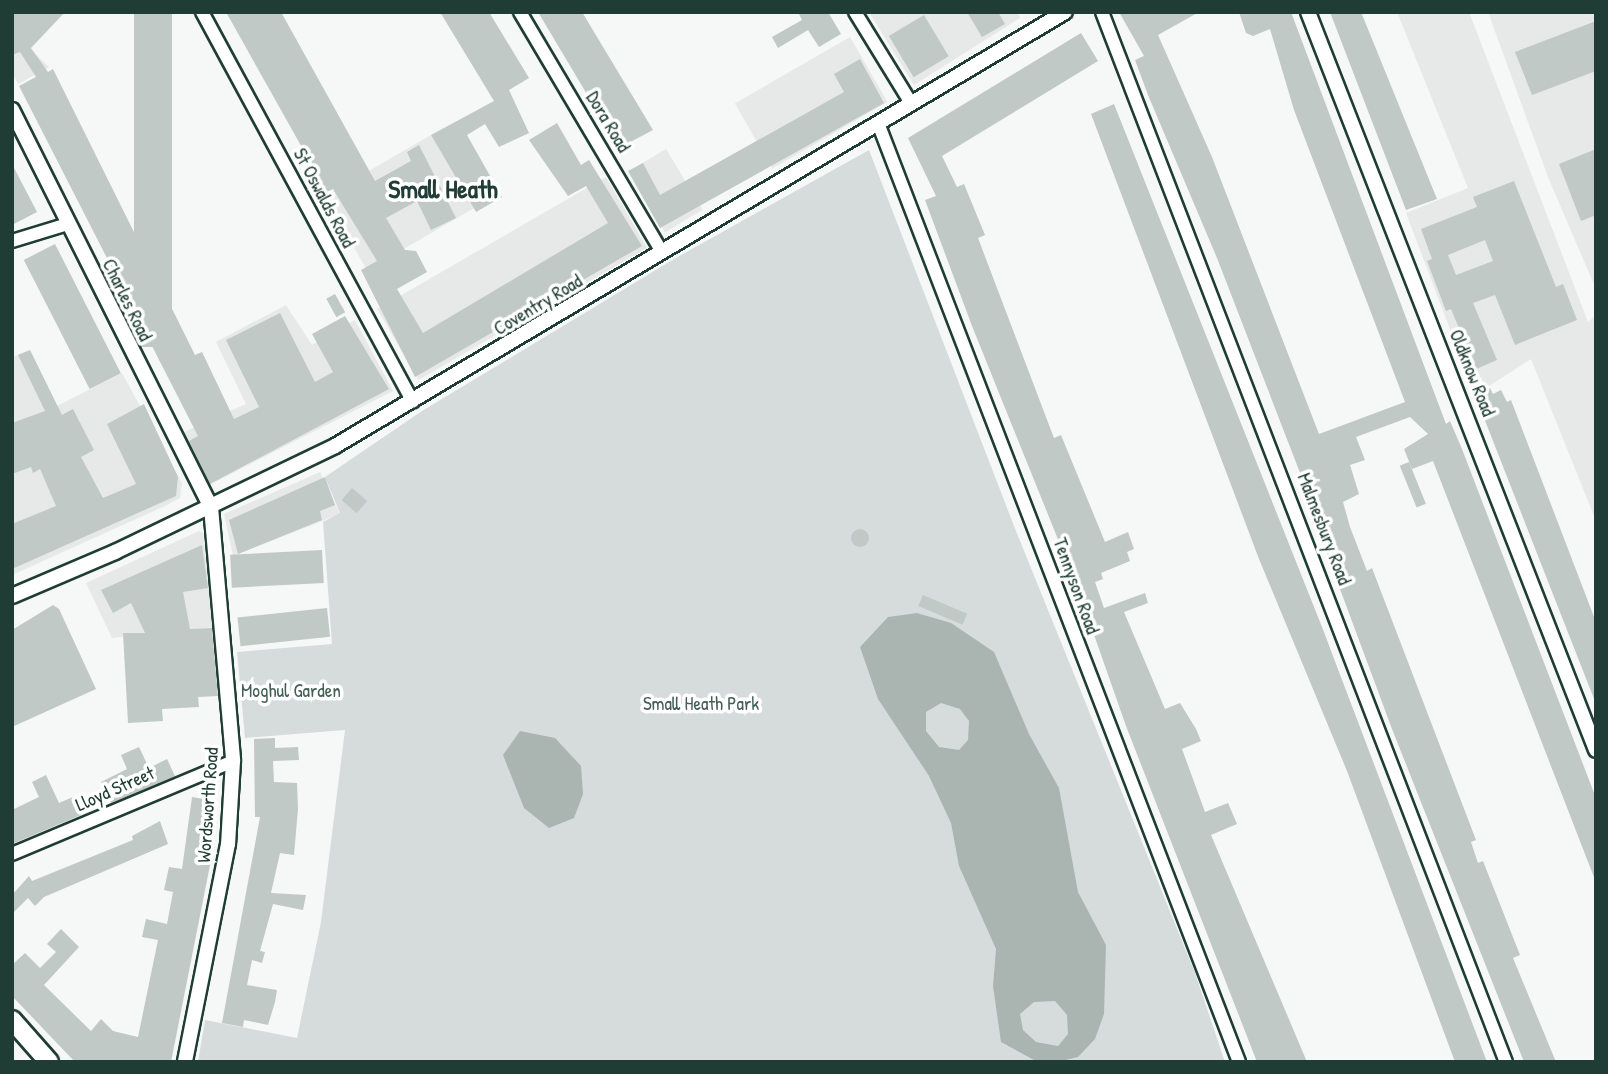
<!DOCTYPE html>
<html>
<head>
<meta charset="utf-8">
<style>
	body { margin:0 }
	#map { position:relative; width:1608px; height:1074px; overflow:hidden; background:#f6f7f7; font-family:"Patrick Hand",sans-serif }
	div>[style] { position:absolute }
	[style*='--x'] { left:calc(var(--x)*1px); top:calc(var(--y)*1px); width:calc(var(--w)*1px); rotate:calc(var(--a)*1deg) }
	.built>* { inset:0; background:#e6e9e8; transform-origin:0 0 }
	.green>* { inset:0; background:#d6dcdb }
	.water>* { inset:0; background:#aab5b1 }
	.building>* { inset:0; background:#c0c9c6; transform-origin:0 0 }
	.round { border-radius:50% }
	.roads { filter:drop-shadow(2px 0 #1f3d34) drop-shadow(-2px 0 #1f3d34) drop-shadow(0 2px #1f3d34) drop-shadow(0 -2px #1f3d34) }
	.minor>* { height:12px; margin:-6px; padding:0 6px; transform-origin:6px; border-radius:6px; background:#fff }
	.tertiary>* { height:14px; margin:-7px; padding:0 7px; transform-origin:7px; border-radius:7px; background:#fff }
	.secondary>* { height:18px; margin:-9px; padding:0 9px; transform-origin:9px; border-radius:9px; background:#fff }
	span { translate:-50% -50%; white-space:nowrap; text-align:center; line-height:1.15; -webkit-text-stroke:7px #fff; paint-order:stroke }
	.street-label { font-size:19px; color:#1f3d34 }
	.park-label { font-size:19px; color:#445d55 }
	.district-label { font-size:26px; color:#1f3d34; font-weight:700 }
	.frame { position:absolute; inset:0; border:14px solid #1f3d34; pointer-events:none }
</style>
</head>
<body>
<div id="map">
	<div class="built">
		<div style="clip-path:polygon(869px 12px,1017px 12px,1020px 18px,914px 85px)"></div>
		<div style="clip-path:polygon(1397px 12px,1469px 12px,1588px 322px,1596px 315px,1596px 521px,1531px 359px,1475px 395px,1406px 213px,1468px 188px)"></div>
		<div style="clip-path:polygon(1488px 12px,1596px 12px,1596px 289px,1548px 177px)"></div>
		<div style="clip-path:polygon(12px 32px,49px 67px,18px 84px,12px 73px)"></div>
		<div style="left:850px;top:37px;width:75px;height:133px;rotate:60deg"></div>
		<div style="left:431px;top:135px;width:85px;height:123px;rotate:60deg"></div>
		<div style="left:666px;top:149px;width:71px;height:44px;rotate:59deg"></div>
		<div style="left:606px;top:177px;width:82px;height:264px;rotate:60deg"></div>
		<div style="clip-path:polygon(286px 305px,312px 345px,355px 320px,393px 391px,209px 485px,184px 432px,246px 404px,216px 342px)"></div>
		<div style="clip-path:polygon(30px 350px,57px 406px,122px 373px,182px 483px,180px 498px,165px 506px,12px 575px,12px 357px)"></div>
		<div style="clip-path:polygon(320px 472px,340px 514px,233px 556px,224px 514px)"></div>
		<div style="clip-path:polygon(199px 531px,203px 533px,215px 627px,112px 638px,86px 583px)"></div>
	</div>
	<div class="green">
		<div style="clip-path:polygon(869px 150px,1014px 526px,1195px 973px,1225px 1062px,198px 1062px,205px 1020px,297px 1038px,321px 922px,345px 730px,245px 738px,237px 652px,332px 644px,323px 522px,340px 513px,325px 477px,422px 411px,674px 259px)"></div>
	</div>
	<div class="water">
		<div style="clip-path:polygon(evenodd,917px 613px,951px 623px,994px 652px,1029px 734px,1059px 788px,1078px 892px,1106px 945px,1104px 1014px,1095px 1039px,1078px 1057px,1057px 1062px,1034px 1060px,1001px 1042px,993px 986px,996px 949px,959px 866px,951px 823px,929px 776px,878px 699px,860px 647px,888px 617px,917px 613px,941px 703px,960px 709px,969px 721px,968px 740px,959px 750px,939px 747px,926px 731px,926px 712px,941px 703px,917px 613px,1055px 1001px,1067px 1015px,1068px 1034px,1058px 1046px,1036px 1042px,1023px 1030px,1020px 1014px,1034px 1002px,1055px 1001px)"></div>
		<div style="clip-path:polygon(520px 731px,555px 738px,581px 766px,583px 794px,574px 818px,549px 828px,524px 808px,503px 755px)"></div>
	</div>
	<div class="building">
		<div style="clip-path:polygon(12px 12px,65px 12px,31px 48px,48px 72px,53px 69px,195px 355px,202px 352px,234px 419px,259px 407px,226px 340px,280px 313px,315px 382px,333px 372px,312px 334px,345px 316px,389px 389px,210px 484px,189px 441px,198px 436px,19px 86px,36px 77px,20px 52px,12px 55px)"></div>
		<div style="left:134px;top:12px;width:38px;height:335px"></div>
		<div style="clip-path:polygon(226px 12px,281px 12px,375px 181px,411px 161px,407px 152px,419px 145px,456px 218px,431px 230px,417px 201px,386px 218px,405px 250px,416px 251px,427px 272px,397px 289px,423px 333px,608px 223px,586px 186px,568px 196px,529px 140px,557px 123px,581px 165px,589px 160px,642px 246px,415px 377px,361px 270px,377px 261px,333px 189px,327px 192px)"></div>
		<div style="clip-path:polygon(440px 12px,489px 12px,529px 78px,509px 90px,529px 133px,499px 147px,485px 124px,467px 135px,502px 197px,476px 212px,431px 135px,494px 101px)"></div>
		<div style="clip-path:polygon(538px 12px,582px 12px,653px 130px,619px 148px)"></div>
		<div style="clip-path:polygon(798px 12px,828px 12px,841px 34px,819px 47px,808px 30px,778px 48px,772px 37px,802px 20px)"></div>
		<div style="clip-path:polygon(967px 12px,998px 12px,1005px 24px,982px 37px)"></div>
		<div style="clip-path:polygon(1119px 12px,1199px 12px,1158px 35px,1212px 157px,1319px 434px,1405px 402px,1294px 110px,1270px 29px,1253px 36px,1246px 33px,1239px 12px,1291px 12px,1446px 424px,1450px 421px,1462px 449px,1596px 798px,1595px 880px,1433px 461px,1412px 469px,1404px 449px,1428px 434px,1410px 417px,1356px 437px,1365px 460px,1350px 465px,1359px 494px,1343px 502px,1350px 527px,1367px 571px,1372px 568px,1476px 840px,1471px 842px,1478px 863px,1483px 861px,1520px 955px,1513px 958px,1556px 1062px,1524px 1062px,1392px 729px,1311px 511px,1314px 509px,1217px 258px,1148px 95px,1135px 60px,1144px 56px)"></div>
		<div style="clip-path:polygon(1330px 12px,1361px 12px,1437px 199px,1406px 210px)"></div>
		<div style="left:924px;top:15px;width:48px;height:41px;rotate:59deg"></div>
		<div style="clip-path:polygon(1596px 21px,1596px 71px,1532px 95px,1515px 52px)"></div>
		<div style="clip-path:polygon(1081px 33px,1098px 61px,942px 156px,957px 187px,964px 184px,985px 235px,978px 238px,1049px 425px,1054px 438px,1061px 435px,1105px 542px,1128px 532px,1134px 549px,1127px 552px,1130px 561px,1101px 573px,1103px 579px,1095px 582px,1104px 608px,1145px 593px,1148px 603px,1124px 612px,1165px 709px,1180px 703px,1196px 729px,1201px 741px,1182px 749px,1205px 812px,1228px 803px,1237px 824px,1211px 835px,1307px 1062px,1257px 1062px,1126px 726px,1078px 589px,972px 326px,925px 200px,936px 196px,908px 138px)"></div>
		<div style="clip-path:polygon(860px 59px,884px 103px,660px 228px,628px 171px,643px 163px,660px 195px,844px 92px,834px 74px)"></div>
		<div style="clip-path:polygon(1114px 104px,1322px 627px,1487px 1062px,1455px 1062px,1347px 771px,1259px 559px,1091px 114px)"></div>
		<div style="clip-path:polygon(1596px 149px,1596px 215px,1581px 221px,1559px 164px)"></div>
		<div style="clip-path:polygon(12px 164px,37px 212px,12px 225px)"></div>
		<div style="clip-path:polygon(evenodd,1514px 181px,1556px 287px,1563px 284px,1577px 320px,1515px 345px,1495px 295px,1473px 303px,1497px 360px,1476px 369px,1451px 309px,1446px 311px,1427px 261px,1432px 259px,1421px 229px,1477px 207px,1473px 197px,1514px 181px,1485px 240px,1493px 261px,1456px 275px,1448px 255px,1485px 240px)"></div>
		<div style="left:55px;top:244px;width:145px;height:35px;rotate:63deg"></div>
		<div style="left:335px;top:294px;width:21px;height:10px;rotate:61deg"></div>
		<div style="clip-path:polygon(30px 350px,62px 415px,73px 409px,94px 450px,81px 457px,103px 498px,136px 484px,107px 424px,144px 404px,178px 477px,176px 496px,12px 569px,12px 524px,56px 506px,40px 469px,33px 473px,31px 467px,12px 474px,12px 423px,45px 411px,18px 355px)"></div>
		<div style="clip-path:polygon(1490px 388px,1493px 394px,1501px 390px,1507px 402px,1511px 400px,1596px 622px,1596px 704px,1475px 395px)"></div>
		<div style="left:1409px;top:462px;width:45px;height:10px;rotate:68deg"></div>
		<div style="clip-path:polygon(325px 477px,335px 505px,320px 511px,322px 520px,238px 554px,229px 520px)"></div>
		<div style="left:352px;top:488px;width:20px;height:16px;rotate:41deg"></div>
		<div class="round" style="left:851px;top:529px;width:18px;height:18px"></div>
		<div style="clip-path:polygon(202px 545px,208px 588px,183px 592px,190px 629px,212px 628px,218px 696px,198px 697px,199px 707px,162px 709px,163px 721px,128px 723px,123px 633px,145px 633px,131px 603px,113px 613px,101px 590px)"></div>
		<div style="left:322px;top:550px;width:33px;height:92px;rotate:87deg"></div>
		<div style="left:923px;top:595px;width:48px;height:12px;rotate:23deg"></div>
		<div style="clip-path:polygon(53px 605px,59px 609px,96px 689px,12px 727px,12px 630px)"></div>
		<div style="left:327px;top:608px;width:29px;height:90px;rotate:84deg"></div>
		<div style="clip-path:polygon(275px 738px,275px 748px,298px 747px,299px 760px,273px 761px,274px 782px,297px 783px,298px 809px,294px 855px,280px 853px,271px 893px,306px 895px,303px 910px,273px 904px,260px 951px,265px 952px,262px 963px,252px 960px,247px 985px,277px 990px,275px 1002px,268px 1025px,244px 1020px,243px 1027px,222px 1023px,260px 817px,255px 817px,254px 739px)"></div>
		<div style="clip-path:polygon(139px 747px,149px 768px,167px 759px,175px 776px,111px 803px,101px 782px,127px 769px,121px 755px)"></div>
		<div style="clip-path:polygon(46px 775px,59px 803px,73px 797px,81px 815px,12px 844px,12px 810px,39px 797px,32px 782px)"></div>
		<div style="clip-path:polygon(192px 797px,214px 801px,203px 854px,212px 855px,171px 1062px,75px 1062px,12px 996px,12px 965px,25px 953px,40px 968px,56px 952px,47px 944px,61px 929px,79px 947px,44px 985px,91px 1031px,101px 1019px,113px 1031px,138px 1037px,158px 940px,142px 937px,146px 919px,167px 924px,173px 892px,164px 890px,169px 867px,182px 869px)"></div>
		<div style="clip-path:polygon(160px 821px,168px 844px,44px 897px,35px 906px,28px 898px,12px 914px,12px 895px,29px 876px,32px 881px,133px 840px,132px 836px)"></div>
	</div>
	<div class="roads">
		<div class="minor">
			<div style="--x:202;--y:12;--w:443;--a:61.6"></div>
			<div style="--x:520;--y:12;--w:279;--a:59.4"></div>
			<div style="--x:855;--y:12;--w:107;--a:58.4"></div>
			<div style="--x:1102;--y:12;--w:1125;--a:68.96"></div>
			<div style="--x:878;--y:123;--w:1006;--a:68.97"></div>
			<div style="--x:12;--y:241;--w:59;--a:-16.9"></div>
			<div style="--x:12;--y:854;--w:240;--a:-22.8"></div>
		</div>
		<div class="tertiary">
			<div style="--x:1308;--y:12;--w:792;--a:68.68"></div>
			<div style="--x:12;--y:110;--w:444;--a:63.4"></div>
			<div style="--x:211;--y:507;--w:255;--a:85"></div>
			<div style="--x:233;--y:761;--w:83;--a:93.4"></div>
			<div style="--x:228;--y:844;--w:222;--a:101.2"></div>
			<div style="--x:12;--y:596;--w:112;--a:-23.1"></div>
			<div style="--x:115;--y:552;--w:244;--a:-25.7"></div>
			<div style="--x:335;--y:446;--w:849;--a:-30.73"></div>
		</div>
		<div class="secondary">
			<div style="--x:12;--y:1020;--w:56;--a:48.6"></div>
		</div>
	</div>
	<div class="street-label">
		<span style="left:608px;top:122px;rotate:59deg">Dora Road</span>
		<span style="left:324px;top:198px;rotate:62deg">St Oswalds Road</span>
		<span style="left:127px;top:300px;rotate:64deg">Charles Road</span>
		<span style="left:538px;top:305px;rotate:-31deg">Coventry Road</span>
		<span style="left:1472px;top:373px;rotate:68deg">Oldknow Road</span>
		<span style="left:1324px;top:529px;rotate:69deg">Malmesbury Road</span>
		<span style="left:1076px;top:586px;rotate:70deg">Tennyson Road</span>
		<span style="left:115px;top:789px;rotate:-24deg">Lloyd Street</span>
		<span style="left:208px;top:805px;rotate:-86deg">Wordsworth Road</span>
	</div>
	<div class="park-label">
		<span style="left:291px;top:691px">Moghul Garden</span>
		<span style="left:701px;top:704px">Small Heath Park</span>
	</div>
	<div class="district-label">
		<span style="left:443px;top:189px">Small Heath</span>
	</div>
	<div class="frame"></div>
</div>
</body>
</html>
